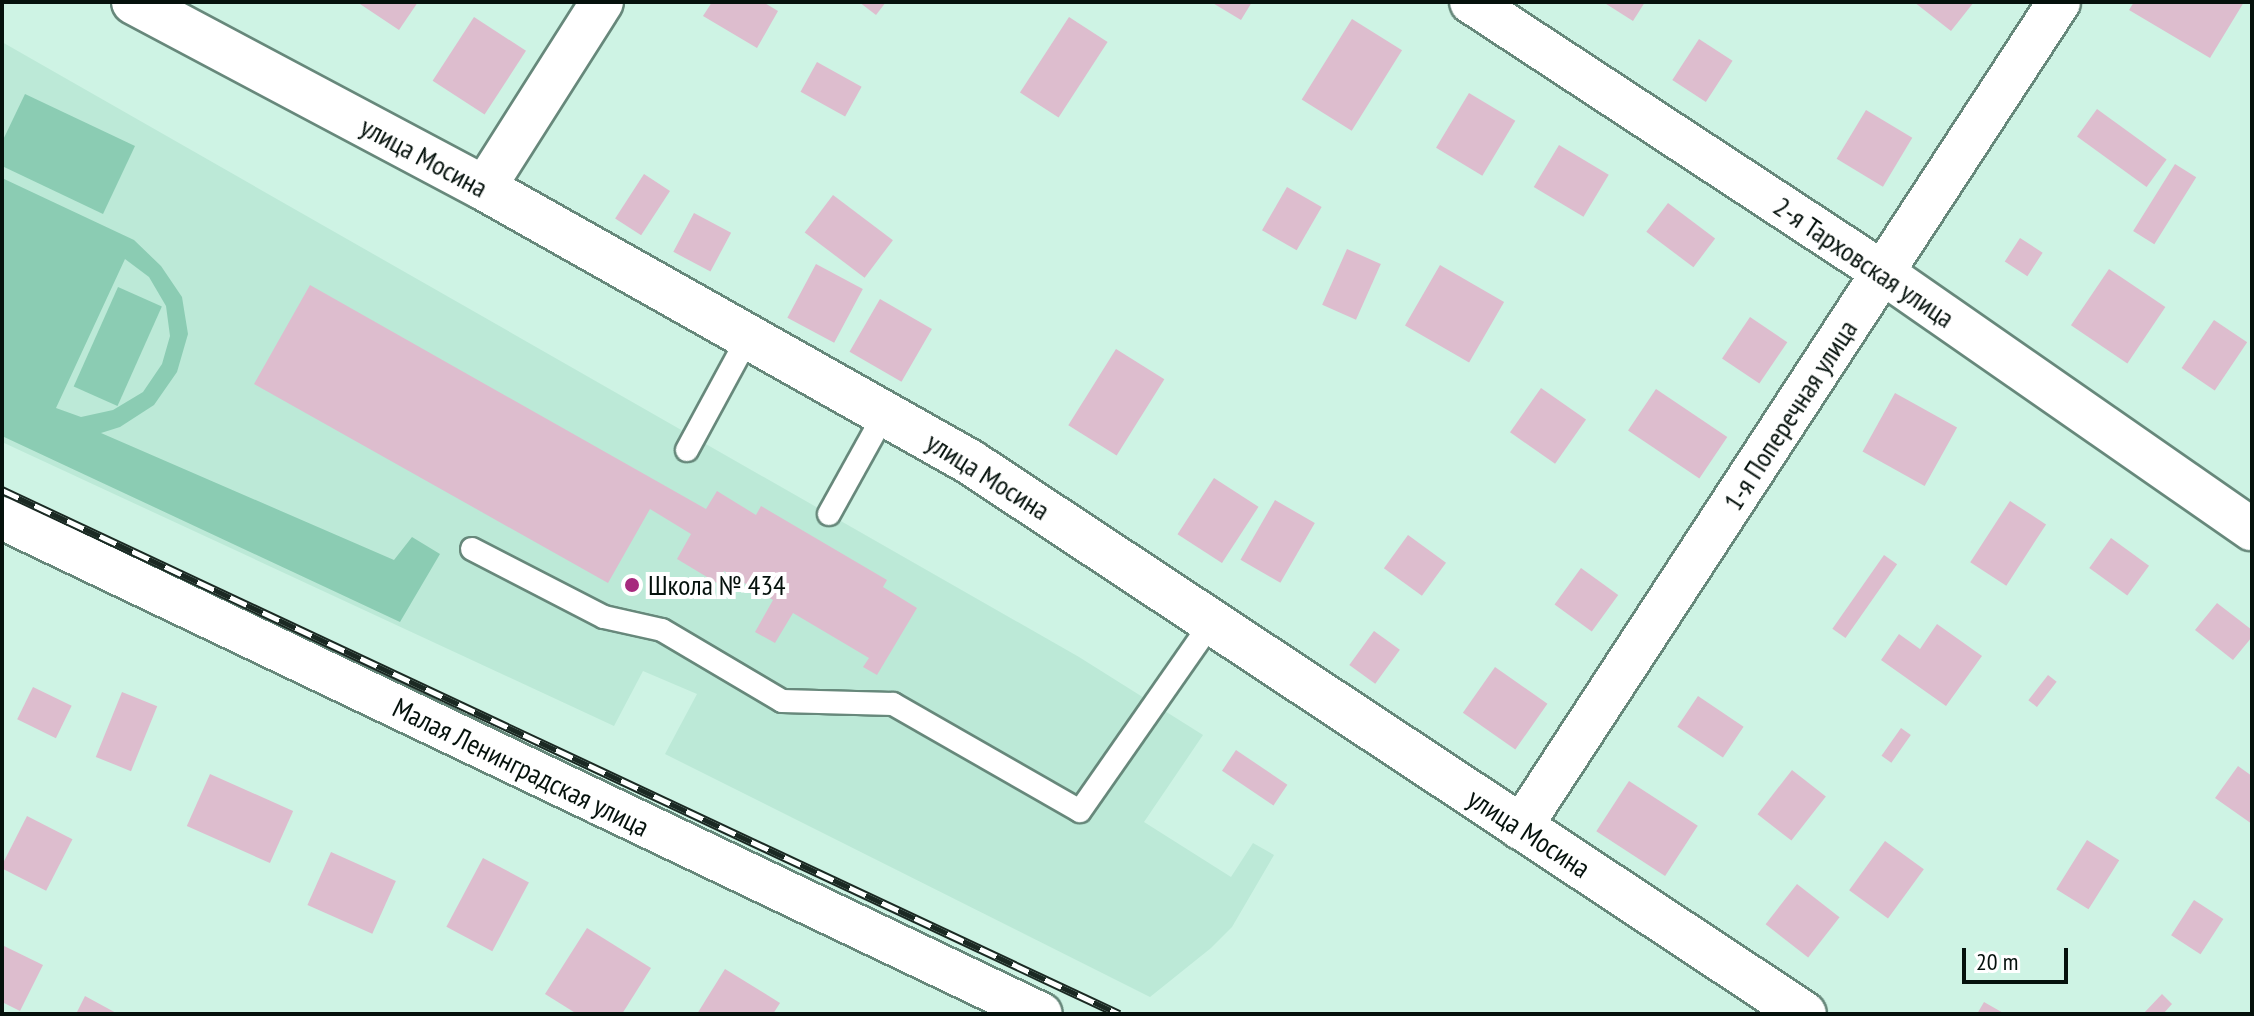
<!DOCTYPE html>
<html>
<head>
<meta charset="utf-8">
<style>
	body { margin:0 }
	#map { position:relative; width:2254px; height:1016px; overflow:hidden; background:#cef3e4; font-family:"PT Sans Narrow",sans-serif }
	div>[style] { position:absolute }
	[style*='--x'] { left:calc(var(--x)*1px); top:calc(var(--y)*1px); width:calc(var(--w)*1px); rotate:calc(var(--a)*1deg) }
	.built>* { inset:0; background:#bce9d7 }
	.green>* { inset:0; background:#8bccb3; transform-origin:0 0 }
	.building>* { inset:0; background:#ddbdce; transform-origin:0 0 }
	.roads { filter:drop-shadow(2px 0 #67887b) drop-shadow(-2px 0 #67887b) drop-shadow(0 2px #67887b) drop-shadow(0 -2px #67887b) }
	.service>* { height:22px; margin:-11px; padding:0 11px; transform-origin:11px; border-radius:11px; background:#fff }
	.minor>* { height:42px; margin:-21px; padding:0 21px; transform-origin:21px; border-radius:21px; background:#fff }
	.tertiary>* { height:44px; margin:-22px; padding:0 22px; transform-origin:22px; border-radius:22px; background:#fff }
	.rail>* { height:9px; margin-top:-4.5px; transform-origin:0; background:repeating-linear-gradient(90deg,#fff 0 18px,#1b2923 0 36px); box-sizing:border-box; border-block:2px solid #1b2923 }
	.dots>* { width:22px; height:22px; translate:-50% -50%; box-sizing:border-box; border:4px solid #fff; border-radius:50% }
	span { translate:-50% -50%; white-space:nowrap; text-align:center; line-height:1.15; -webkit-text-stroke:8px #fff; paint-order:stroke }
	.street-label { font-size:28px; color:#05110c }
	.poi-label { font-size:28px; color:#05110c }
	.left { translate:0 -50%; text-align:left }
	.frame { position:absolute; inset:0; border:4px solid #05110c; pointer-events:none }
	.scale { position:absolute; left:1962px; top:948px; width:106px; height:36px; box-sizing:border-box; border:4px solid #05110c; border-top:0; padding-left:10px; font-size:24px; line-height:28px; white-space:nowrap; color:#05110c; -webkit-text-stroke:6px #fff; paint-order:stroke }
</style>
</head>
<body>
<div id="map">
	<div class="built">
		<div style="clip-path:polygon(2px 42px,1079px 657px,1203px 735px,1144px 822px,1231px 877px,1253px 843px,1274px 855px,1232px 927px,1211px 948px,1150px 997px,665px 754px,697px 694px,643px 671px,614px 726px,2px 442px)"></div>
	</div>
	<div class="green">
		<div style="clip-path:polygon(25px 94px,135px 146px,103px 214px,2px 166px,2px 142px)"></div>
		<div style="clip-path:polygon(evenodd,2px 178px,134px 240px,161px 266px,182px 297px,188px 334px,177px 372px,154px 405px,120px 427px,101px 433px,394px 560px,412px 537px,440px 554px,400px 622px,2px 436px,2px 178px,125px 259px,149px 277px,166px 306px,170px 336px,162px 364px,143px 392px,113px 410px,81px 417px,56px 408px,125px 259px)"></div>
		<div style="left:118px;top:287px;width:48px;height:109px;rotate:24deg"></div>
	</div>
	<div class="building">
		<div style="clip-path:polygon(357px 2px,418px 2px,399px 30px)"></div>
		<div style="clip-path:polygon(712px 2px,763px 2px,778px 11px,757px 48px,703px 16px)"></div>
		<div style="clip-path:polygon(859px 2px,886px 2px,876px 15px)"></div>
		<div style="clip-path:polygon(1211px 2px,1252px 2px,1241px 20px)"></div>
		<div style="clip-path:polygon(1603px 2px,1645px 2px,1633px 21px)"></div>
		<div style="clip-path:polygon(1914px 2px,1974px 2px,1951px 31px)"></div>
		<div style="clip-path:polygon(2134px 2px,2244px 2px,2210px 58px,2129px 10px)"></div>
		<div style="left:474px;top:17px;width:62px;height:76px;rotate:33deg"></div>
		<div style="left:1069px;top:17px;width:46px;height:90px;rotate:33deg"></div>
		<div style="left:1352px;top:19px;width:59px;height:95px;rotate:32deg"></div>
		<div style="left:1699px;top:39px;width:40px;height:49px;rotate:33deg"></div>
		<div style="left:817px;top:62px;width:51px;height:34px;rotate:29deg"></div>
		<div style="left:1469px;top:93px;width:54px;height:64px;rotate:31deg"></div>
		<div style="left:2097px;top:109px;width:86px;height:34px;rotate:36deg"></div>
		<div style="left:1866px;top:110px;width:54px;height:57px;rotate:31deg"></div>
		<div style="left:1559px;top:145px;width:58px;height:49px;rotate:31deg"></div>
		<div style="left:2175px;top:164px;width:25px;height:79px;rotate:32deg"></div>
		<div style="left:644px;top:174px;width:31px;height:53px;rotate:33deg"></div>
		<div style="left:1287px;top:187px;width:40px;height:50px;rotate:30deg"></div>
		<div style="left:833px;top:195px;width:75px;height:47px;rotate:37deg"></div>
		<div style="left:1668px;top:203px;width:59px;height:36px;rotate:37deg"></div>
		<div style="left:694px;top:213px;width:42px;height:44px;rotate:28deg"></div>
		<div style="left:2020px;top:238px;width:27px;height:28px;rotate:33deg"></div>
		<div style="left:1347px;top:249px;width:37px;height:61px;rotate:24deg"></div>
		<div style="left:816px;top:264px;width:53px;height:61px;rotate:28deg"></div>
		<div style="left:1440px;top:265px;width:74px;height:70px;rotate:30deg"></div>
		<div style="left:2109px;top:269px;width:68px;height:68px;rotate:34deg"></div>
		<div style="clip-path:polygon(310px 285px,706px 509px,717px 491px,756px 515px,761px 506px,887px 580px,883px 587px,917px 608px,877px 675px,863px 667px,869px 658px,793px 613px,775px 643px,755px 632px,773px 600px,724px 571px,717px 583px,677px 559px,691px 534px,650px 509px,608px 583px,254px 384px)"></div>
		<div style="left:880px;top:299px;width:60px;height:61px;rotate:30deg"></div>
		<div style="left:1750px;top:317px;width:45px;height:50px;rotate:34deg"></div>
		<div style="left:2214px;top:320px;width:40px;height:58px;rotate:34deg"></div>
		<div style="left:1116px;top:349px;width:57px;height:90px;rotate:32deg"></div>
		<div style="left:1541px;top:388px;width:55px;height:54px;rotate:35deg"></div>
		<div style="left:1656px;top:389px;width:86px;height:50px;rotate:34deg"></div>
		<div style="left:1895px;top:393px;width:71px;height:67px;rotate:29deg"></div>
		<div style="left:1214px;top:478px;width:53px;height:67px;rotate:33deg"></div>
		<div style="left:1275px;top:500px;width:46px;height:69px;rotate:30deg"></div>
		<div style="left:2010px;top:501px;width:43px;height:73px;rotate:33deg"></div>
		<div style="left:1408px;top:535px;width:47px;height:41px;rotate:36deg"></div>
		<div style="left:2111px;top:538px;width:47px;height:37px;rotate:36deg"></div>
		<div style="left:1884px;top:555px;width:16px;height:90px;rotate:35deg"></div>
		<div style="left:1581px;top:568px;width:46px;height:45px;rotate:36deg"></div>
		<div style="clip-path:polygon(2217px 603px,2252px 630px,2252px 637px,2233px 660px,2195px 630px)"></div>
		<div style="clip-path:polygon(1937px 624px,1982px 656px,1946px 706px,1881px 660px,1899px 634px,1920px 649px)"></div>
		<div style="left:1374px;top:631px;width:32px;height:42px;rotate:36deg"></div>
		<div style="left:1495px;top:667px;width:64px;height:56px;rotate:35deg"></div>
		<div style="left:2048px;top:675px;width:11px;height:32px;rotate:38deg"></div>
		<div style="left:33px;top:687px;width:43px;height:36px;rotate:26deg"></div>
		<div style="left:122px;top:692px;width:38px;height:70px;rotate:22deg"></div>
		<div style="left:1698px;top:696px;width:55px;height:37px;rotate:34deg"></div>
		<div style="left:1901px;top:728px;width:12px;height:34px;rotate:35deg"></div>
		<div style="left:1236px;top:750px;width:62px;height:25px;rotate:34deg"></div>
		<div style="clip-path:polygon(2238px 766px,2252px 776px,2252px 824px,2215px 798px)"></div>
		<div style="left:1792px;top:770px;width:43px;height:56px;rotate:38deg"></div>
		<div style="left:210px;top:774px;width:91px;height:57px;rotate:24deg"></div>
		<div style="left:1629px;top:781px;width:82px;height:60px;rotate:33deg"></div>
		<div style="left:27px;top:816px;width:51px;height:58px;rotate:27deg"></div>
		<div style="left:2087px;top:840px;width:38px;height:58px;rotate:32deg"></div>
		<div style="left:1885px;top:841px;width:48px;height:61px;rotate:36deg"></div>
		<div style="left:331px;top:852px;width:71px;height:58px;rotate:24deg"></div>
		<div style="left:483px;top:858px;width:52px;height:78px;rotate:28deg"></div>
		<div style="left:1797px;top:884px;width:54px;height:51px;rotate:38deg"></div>
		<div style="left:2194px;top:900px;width:35px;height:42px;rotate:33deg"></div>
		<div style="clip-path:polygon(587px 928px,651px 968px,622px 1014px,577px 1014px,545px 994px)"></div>
		<div style="clip-path:polygon(2px 945px,43px 965px,20px 1011px,2px 1002px)"></div>
		<div style="clip-path:polygon(725px 969px,780px 1003px,773px 1014px,697px 1014px)"></div>
		<div style="clip-path:polygon(2162px 994px,2172px 1004px,2163px 1014px,2143px 1014px)"></div>
		<div style="clip-path:polygon(85px 996px,118px 1014px,76px 1014px)"></div>
		<div style="clip-path:polygon(1984px 1002px,2005px 1014px,1977px 1014px)"></div>
	</div>
	<div class="roads">
		<div class="service">
			<div style="--x:687;--y:450;--w:130;--a:-61.5"></div>
			<div style="--x:829;--y:514;--w:115;--a:-61"></div>
			<div style="--x:472;--y:549;--w:148;--a:27.3"></div>
			<div style="--x:604;--y:617;--w:59;--a:12.6"></div>
			<div style="--x:662;--y:630;--w:139;--a:30.6"></div>
			<div style="--x:782;--y:701;--w:111;--a:1.5"></div>
			<div style="--x:893;--y:704;--w:215;--a:29.8"></div>
			<div style="--x:1080;--y:811;--w:229;--a:-55.1"></div>
		</div>
		<div class="minor">
			<div style="--x:1471;--y:2;--w:493;--a:33.3"></div>
			<div style="--x:1883;--y:273;--w:449;--a:34.8"></div>
			<div style="--x:484;--y:188;--w:220;--a:-57.6"></div>
			<div style="--x:2;--y:518;--w:1151;--a:25.52"></div>
			<div style="--x:1520;--y:828;--w:986;--a:-56.87"></div>
		</div>
		<div class="tertiary">
			<div style="--x:134;--y:2;--w:396;--a:28"></div>
			<div style="--x:484;--y:188;--w:558;--a:29.41"></div>
			<div style="--x:970;--y:462;--w:1000;--a:33.5"></div>
		</div>
	</div>
	<div class="rail">
		<div style="--x:2;--y:490;--w:1234;--a:25.13"></div>
	</div>
	<div class="dots">
		<div style="left:632px;top:585px;background:#a62a7d"></div>
	</div>
	<div class="street-label">
		<span style="left:424px;top:157px;rotate:28deg">улица Мосина</span>
		<span style="left:1864px;top:262px;rotate:34deg">2-я Тарховская улица</span>
		<span style="left:1790px;top:415px;rotate:-57deg">1-я Поперечная улица</span>
		<span style="left:988px;top:476px;rotate:32deg">улица Мосина</span>
		<span style="left:521px;top:767px;rotate:26deg">Малая Ленинградская улица</span>
		<span style="left:1529px;top:833px;rotate:33deg">улица Мосина</span>
	</div>
	<div class="poi-label">
		<span class="left" style="left:648px;top:585px">Школа № 434</span>
	</div>
	<div class="frame"></div>
	<div class="scale">20 m</div>
</div>
</body>
</html>
